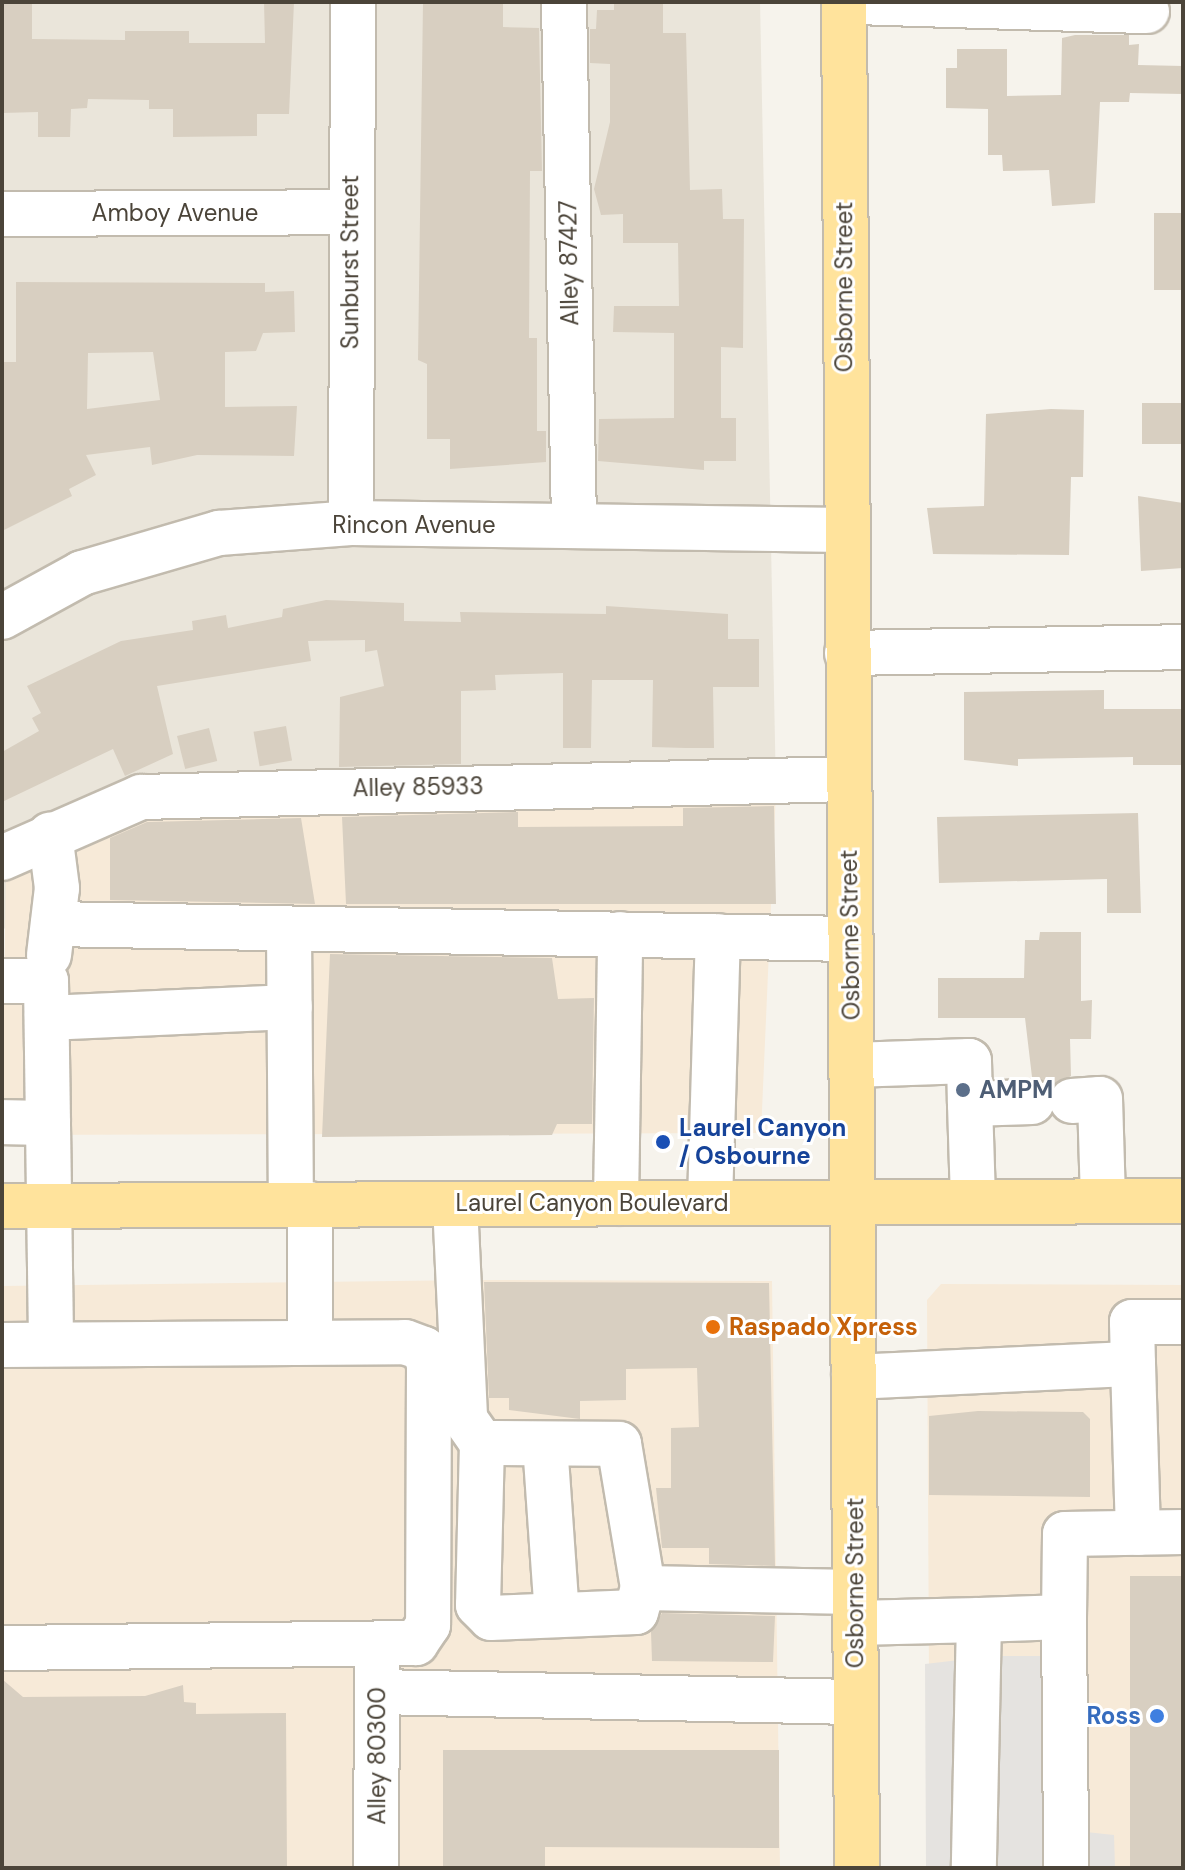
<!DOCTYPE html>
<html>
<head>
<meta charset="utf-8">
<style>
	body { margin:0 }
	#map { position:relative; width:1185px; height:1870px; overflow:hidden; background:#f6f3ec; font-family:"DM Sans",sans-serif }
	div>[style] { position:absolute }
	[style*='--x'] { left:calc(var(--x)*1px); top:calc(var(--y)*1px); width:calc(var(--w)*1px); rotate:calc(var(--a)*1deg) }
	.residential>* { inset:0; background:#eae5da }
	.commercial>* { inset:0; background:#f7ead8 }
	.parking>* { inset:0; background:#e5e3e0 }
	.building>* { inset:0; background:#d8cfc1; transform-origin:0 0 }
	.roads { filter:drop-shadow(2px 0 #c2bbae) drop-shadow(-2px 0 #c2bbae) drop-shadow(0 2px #c2bbae) drop-shadow(0 -2px #c2bbae) }
	.minor>* { height:44px; margin:-22px; padding:0 22px; transform-origin:22px; border-radius:22px; background:#fff }
	.major>* { height:44px; margin:-22px; padding:0 22px; transform-origin:22px; border-radius:22px; background:#ffe39c }
	.dots>* { width:22px; height:22px; translate:-50% -50%; box-sizing:border-box; border:4px solid #fff; border-radius:50% }
	span { translate:-50% -50%; white-space:nowrap; text-align:center; line-height:1.15; -webkit-text-stroke:6px #fff; paint-order:stroke }
	.street-label { font-size:24px; color:#4b4439 }
	.service-label { font-size:24px; color:#4e5e75; font-weight:700 }
	.left { translate:0 -50%; text-align:left }
	.transit-label { font-size:24px; color:#164399; font-weight:700 }
	.food-label { font-size:24px; color:#c56008; font-weight:700 }
	.shop-label { font-size:24px; color:#366cbe; font-weight:700 }
	.right { translate:-100% -50%; text-align:right }
	.frame { position:absolute; inset:0; border:4px solid #4b4439; pointer-events:none }
</style>
</head>
<body>
<div id="map">
	<div class="residential">
		<div style="clip-path:polygon(2px 2px,760px 2px,776px 791px,2px 929px)"></div>
	</div>
	<div class="commercial">
		<div style="clip-path:polygon(776px 791px,761px 1133px,2px 1135px,6px 871px,107px 821px,213px 799px)"></div>
		<div style="clip-path:polygon(475px 1280px,772px 1281px,780px 1868px,2px 1868px,2px 1286px)"></div>
		<div style="clip-path:polygon(941px 1284px,1183px 1285px,1183px 1868px,930px 1868px,927px 1300px)"></div>
	</div>
	<div class="parking">
		<div style="clip-path:polygon(994px 1656px,1088px 1656px,1086px 1832px,1114px 1835px,1115px 1868px,926px 1868px,925px 1664px)"></div>
	</div>
	<div class="building">
		<div style="clip-path:polygon(3px 2px,32px 2px,32px 39px,125px 40px,125px 31px,189px 31px,189px 43px,265px 43px,264px 2px,294px 2px,289px 114px,257px 114px,257px 136px,173px 137px,173px 109px,149px 109px,149px 100px,88px 99px,87px 108px,71px 109px,70px 137px,38px 137px,38px 112px,2px 113px)"></div>
		<div style="clip-path:polygon(423px 2px,503px 2px,503px 27px,539px 28px,542px 171px,530px 171px,529px 338px,537px 338px,537px 431px,546px 431px,546px 462px,450px 469px,450px 439px,427px 439px,427px 364px,418px 360px)"></div>
		<div style="clip-path:polygon(614px 2px,663px 2px,663px 33px,686px 33px,690px 190px,722px 189px,723px 219px,744px 219px,743px 348px,721px 347px,721px 418px,736px 418px,736px 461px,704px 461px,704px 470px,598px 461px,599px 419px,674px 418px,674px 333px,613px 332px,614px 306px,679px 306px,678px 243px,623px 243px,623px 214px,601px 215px,594px 189px,610px 122px,610px 64px,590px 63px,590px 29px,596px 29px,597px 10px,614px 10px)"></div>
		<div style="clip-path:polygon(1075px 35px,1129px 35px,1129px 45px,1139px 44px,1138px 65px,1183px 66px,1183px 94px,1130px 93px,1129px 102px,1100px 102px,1095px 203px,1052px 206px,1049px 170px,1003px 171px,1002px 155px,988px 155px,988px 109px,946px 108px,946px 68px,957px 68px,957px 49px,1007px 49px,1007px 96px,1061px 95px,1062px 38px)"></div>
		<div style="left:1183px;top:213px;width:77px;height:29px;rotate:90deg"></div>
		<div style="clip-path:polygon(evenodd,16px 282px,265px 283px,265px 292px,294px 291px,295px 332px,263px 333px,256px 351px,225px 352px,225px 407px,297px 406px,294px 456px,197px 455px,152px 465px,150px 447px,86px 455px,96px 475px,69px 489px,72px 496px,2px 531px,2px 362px,16px 362px,16px 282px,153px 352px,160px 400px,87px 409px,88px 353px,153px 352px)"></div>
		<div style="left:1142px;top:403px;width:41px;height:41px"></div>
		<div style="clip-path:polygon(1051px 409px,1084px 410px,1083px 477px,1071px 477px,1069px 555px,933px 554px,927px 508px,984px 506px,986px 414px)"></div>
		<div style="clip-path:polygon(1138px 496px,1183px 503px,1183px 568px,1141px 571px)"></div>
		<div style="clip-path:polygon(326px 600px,404px 603px,404px 621px,461px 622px,460px 612px,606px 614px,606px 606px,728px 614px,728px 639px,759px 639px,759px 687px,713px 687px,714px 748px,686px 748px,652px 747px,653px 680px,592px 680px,591px 748px,563px 748px,563px 673px,495px 675px,496px 690px,461px 691px,461px 764px,339px 767px,340px 697px,384px 686px,377px 650px,365px 652px,365px 640px,308px 641px,311px 661px,157px 686px,173px 754px,125px 776px,113px 749px,2px 802px,2px 752px,39px 731px,32px 718px,41px 713px,27px 686px,121px 641px,193px 630px,192px 621px,226px 615px,228px 628px,282px 617px,283px 609px)"></div>
		<div style="clip-path:polygon(1104px 690px,1104px 709px,1183px 709px,1183px 765px,1133px 765px,1133px 757px,1018px 759px,1018px 766px,964px 760px,964px 692px)"></div>
		<div style="left:286px;top:726px;width:35px;height:33px;rotate:80deg"></div>
		<div style="left:209px;top:728px;width:34px;height:33px;rotate:76deg"></div>
		<div style="clip-path:polygon(774px 806px,776px 904px,346px 904px,342px 817px,518px 812px,518px 827px,683px 826px,683px 808px)"></div>
		<div style="clip-path:polygon(1138px 813px,1141px 913px,1107px 913px,1107px 879px,939px 883px,937px 817px)"></div>
		<div style="clip-path:polygon(301px 818px,315px 904px,110px 900px,110px 838px,147px 822px)"></div>
		<div style="clip-path:polygon(1040px 932px,1081px 932px,1081px 1001px,1092px 1000px,1091px 1039px,1070px 1039px,1071px 1076px,1052px 1087px,1032px 1077px,1025px 1018px,938px 1018px,938px 978px,1024px 978px,1025px 940px,1039px 940px)"></div>
		<div style="clip-path:polygon(330px 954px,552px 958px,558px 999px,594px 998px,592px 1124px,557px 1124px,552px 1135px,322px 1137px)"></div>
		<div style="clip-path:polygon(484px 1282px,769px 1283px,775px 1566px,709px 1564px,709px 1548px,662px 1548px,656px 1488px,671px 1488px,671px 1428px,699px 1427px,697px 1368px,626px 1369px,626px 1400px,580px 1401px,580px 1419px,509px 1410px,509px 1398px,489px 1398px)"></div>
		<div style="clip-path:polygon(978px 1411px,1083px 1412px,1090px 1419px,1090px 1497px,929px 1495px,929px 1416px)"></div>
		<div style="left:1183px;top:1576px;width:292px;height:53px;rotate:90deg"></div>
		<div style="clip-path:polygon(662px 1613px,775px 1616px,773px 1662px,652px 1661px,651px 1632px)"></div>
		<div style="clip-path:polygon(2px 1679px,23px 1697px,145px 1696px,183px 1685px,184px 1702px,196px 1703px,196px 1714px,286px 1713px,287px 1868px,2px 1868px)"></div>
		<div style="clip-path:polygon(443px 1750px,779px 1750px,779px 1848px,545px 1847px,545px 1868px,443px 1868px)"></div>
	</div>
	<div class="roads">
		<div class="minor">
			<div style="--x:564;--y:2;--w:522;--a:88.9"></div>
			<div style="--x:856;--y:2;--w:291;--a:1.8"></div>
			<div style="--x:2;--y:214;--w:347;--a:-0.3"></div>
			<div style="--x:351;--y:523;--w:521;--a:-89.78"></div>
			<div style="--x:2;--y:617;--w:91;--a:-28.8"></div>
			<div style="--x:82;--y:573;--w:143;--a:-16.3"></div>
			<div style="--x:219;--y:533;--w:132;--a:-4.3"></div>
			<div style="--x:351;--y:523;--w:494;--a:0.8"></div>
			<div style="--x:847;--y:653;--w:336;--a:-1"></div>
			<div style="--x:2;--y:858;--w:152;--a:-23.7"></div>
			<div style="--x:141;--y:797;--w:707;--a:-1.46"></div>
			<div style="--x:53;--y:924;--w:797;--a:1.08"></div>
			<div style="--x:289;--y:929;--w:276;--a:89.6"></div>
			<div style="--x:49;--y:955;--w:67;--a:-83.2"></div>
			<div style="--x:57;--y:888;--w:54;--a:-97.4"></div>
			<div style="--x:2;--y:981;--w:44;--a:0"></div>
			<div style="--x:46;--y:981;--w:363;--a:89.2"></div>
			<div style="--x:47;--y:1018;--w:243;--a:-2.6"></div>
			<div style="--x:852;--y:1065;--w:117;--a:-2"></div>
			<div style="--x:969;--y:1061;--w:43;--a:88.7"></div>
			<div style="--x:970;--y:1104;--w:62;--a:-1.8"></div>
			<div style="--x:1072;--y:1101;--w:28;--a:-4"></div>
			<div style="--x:1100;--y:1099;--w:102;--a:88.3"></div>
			<div style="--x:970;--y:1104;--w:97;--a:88.2"></div>
			<div style="--x:2;--y:1122;--w:46;--a:1.2"></div>
			<div style="--x:710;--y:1202;--w:266;--a:-88.3"></div>
			<div style="--x:616;--y:1203;--w:269;--a:-89.1"></div>
			<div style="--x:455;--y:1204;--w:215;--a:87.3"></div>
			<div style="--x:465;--y:1419;--w:29;--a:55"></div>
			<div style="--x:482;--y:1443;--w:162;--a:91.4"></div>
			<div style="--x:478;--y:1605;--w:18;--a:45"></div>
			<div style="--x:491;--y:1618;--w:145;--a:-2.4"></div>
			<div style="--x:636;--y:1612;--w:25;--a:-74"></div>
			<div style="--x:643;--y:1588;--w:212;--a:1.1"></div>
			<div style="--x:310;--y:1338;--w:134;--a:-90"></div>
			<div style="--x:2;--y:1345;--w:403;--a:-0.4"></div>
			<div style="--x:405;--y:1342;--w:20;--a:20"></div>
			<div style="--x:424;--y:1349;--w:16;--a:72"></div>
			<div style="--x:429;--y:1364;--w:261;--a:90.2"></div>
			<div style="--x:428;--y:1625;--w:22;--a:124"></div>
			<div style="--x:416;--y:1643;--w:414;--a:179.3"></div>
			<div style="--x:1133;--y:1364;--w:42;--a:-91.4"></div>
			<div style="--x:1132;--y:1322;--w:51;--a:0"></div>
			<div style="--x:854;--y:1377;--w:279;--a:-2.7"></div>
			<div style="--x:1133;--y:1364;--w:169;--a:88.3"></div>
			<div style="--x:482;--y:1443;--w:137;--a:0.4"></div>
			<div style="--x:619;--y:1444;--w:146;--a:80.5"></div>
			<div style="--x:545;--y:1444;--w:171;--a:86"></div>
			<div style="--x:1064;--y:1617;--w:83;--a:-89.3"></div>
			<div style="--x:1065;--y:1534;--w:118;--a:-1"></div>
			<div style="--x:979;--y:1620;--w:85;--a:-2"></div>
			<div style="--x:1064;--y:1617;--w:251;--a:89.5"></div>
			<div style="--x:855;--y:1623;--w:124;--a:-1.4"></div>
			<div style="--x:979;--y:1620;--w:248;--a:91.2"></div>
			<div style="--x:377;--y:1692;--w:479;--a:1.2"></div>
			<div style="--x:376;--y:1868;--w:206;--a:-89.7"></div>
		</div>
		<div class="major">
			<div style="--x:844;--y:2;--w:1866;--a:89.6"></div>
			<div style="--x:2;--y:1206;--w:1181;--a:-0.24"></div>
		</div>
	</div>
	<div class="dots">
		<div style="left:963px;top:1090px;background:#5c6f8a"></div>
		<div style="left:663px;top:1142px;background:#1a4fb4"></div>
		<div style="left:713px;top:1327px;background:#e8710a"></div>
		<div style="left:1157px;top:1716px;background:#3f7fe0"></div>
	</div>
	<div class="street-label">
		<span style="left:175px;top:213px">Amboy Avenue</span>
		<span style="left:350px;top:262px;rotate:-90deg">Sunburst Street</span>
		<span style="left:569px;top:263px;rotate:-91deg">Alley 87427</span>
		<span style="left:844px;top:287px;rotate:-90deg">Osborne Street</span>
		<span style="left:414px;top:525px">Rincon Avenue</span>
		<span style="left:418px;top:787px;rotate:-1deg">Alley 85933</span>
		<span style="left:850px;top:935px;rotate:-91deg">Osborne Street</span>
		<span style="left:592px;top:1203px">Laurel Canyon Boulevard</span>
		<span style="left:855px;top:1583px;rotate:-90deg">Osborne Street</span>
		<span style="left:377px;top:1756px;rotate:-90deg">Alley 80300</span>
	</div>
	<div class="service-label">
		<span class="left" style="left:979px;top:1090px">AMPM</span>
	</div>
	<div class="transit-label">
		<span class="left" style="left:679px;top:1142px">Laurel Canyon<br>/ Osbourne</span>
	</div>
	<div class="food-label">
		<span class="left" style="left:729px;top:1327px">Raspado Xpress</span>
	</div>
	<div class="shop-label">
		<span class="right" style="left:1141px;top:1716px">Ross</span>
	</div>
	<div class="frame"></div>
</div>
</body>
</html>
